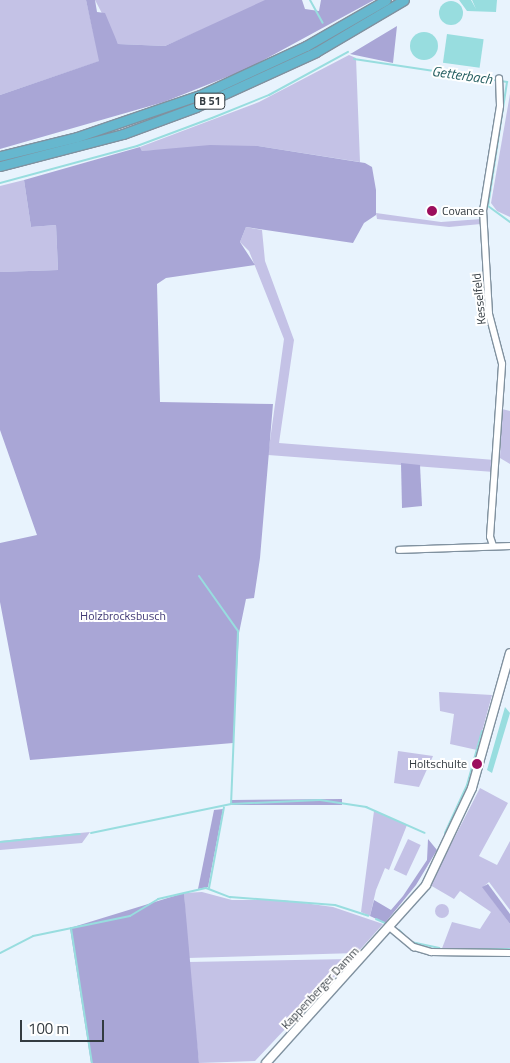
<!DOCTYPE html>
<html>
<head>
<meta charset="utf-8">
<style>
	body { margin:0 }
	#map { position:relative; width:510px; height:1063px; overflow:hidden; background:#e8f3fd; font-family:"Titillium Web",sans-serif }
	div>[style] { position:absolute }
	[style*='--x'] { left:calc(var(--x)*1px); top:calc(var(--y)*1px); width:calc(var(--w)*1px); rotate:calc(var(--a)*1deg) }
	.green>* { inset:0; background:#c4c2e6; transform-origin:0 0 }
	.round { border-radius:50% }
	.forest>* { inset:0; background:#a9a6d6 }
	.water>* { inset:0; background:#98dddf; transform-origin:0 0 }
	.stream>* { height:2px; margin:-1px; padding:0 1px; transform-origin:1px; border-radius:1px; background:#98dddf }
	.roads { filter:drop-shadow(1px 0 #80919f) drop-shadow(-1px 0 #80919f) drop-shadow(0 1px #80919f) drop-shadow(0 -1px #80919f) }
	.minor>* { height:5.5px; margin:-2.75px; padding:0 2.75px; transform-origin:2.75px; border-radius:2.75px; background:#fff }
	.secondary>* { height:8px; margin:-4px; padding:0 4px; transform-origin:4px; border-radius:4px; background:#fff }
	.trunk>* { height:9px; margin:-4.5px; padding:0 4.5px; transform-origin:4.5px; border-radius:4.5px; background:#66b7ce }
	.dots>* { width:14px; height:14px; translate:-50% -50%; box-sizing:border-box; border:2px solid #fff; border-radius:50% }
	span { translate:-50% -50%; white-space:nowrap; text-align:center; line-height:1.15; -webkit-text-stroke:4px #fff; paint-order:stroke }
	.shield-label span { padding:1px 4px; background:#fff; border:1px solid; border-radius:4px; -webkit-text-stroke-width:0 }
	.shield-label { font-size:11px; color:#333b41; font-weight:700 }
	.poi-label { font-size:12px; color:#333b41 }
	.left { translate:0 -50%; text-align:left }
	.right { translate:-100% -50%; text-align:right }
	.street-label { font-size:12px; color:#333b41 }
	.park-label { font-size:12px; color:#433b77 }
	.water-label { font-size:14px; color:#235d5f; font-style:italic }
	.scale { position:absolute; left:20px; top:1020px; width:84px; height:22px; box-sizing:border-box; border:2px solid #333b41; border-top:0; padding-left:6px; font-size:15px; line-height:18px; white-space:nowrap; color:#333b41; -webkit-text-stroke:4px #fff; paint-order:stroke }
</style>
</head>
<body>
<div id="map">
	<div class="green">
		<div style="clip-path:polygon(0 0,86px 0,100px 61px,0 95px)"></div>
		<div style="clip-path:polygon(95px 0,265px 0,265px 2px,165px 46px,118px 44px)"></div>
		<div style="clip-path:polygon(349px 55px,356px 58px,360px 162px,258px 146px,142px 151px,140px 147px,259px 102px)"></div>
		<div style="clip-path:polygon(510px 94px,510px 217px,497px 211px,491px 203px)"></div>
		<div style="clip-path:polygon(24px 180px,31px 227px,56px 225px,58px 270px,0 272px,0 186px)"></div>
		<div style="clip-path:polygon(376px 213px,441px 222px,481px 219px,481px 224px,449px 227px,377px 219px)"></div>
		<div style="clip-path:polygon(246px 227px,262px 230px,265px 261px,294px 340px,279px 443px,495px 460px,494px 472px,268px 455px,284px 339px,249px 251px,240px 242px)"></div>
		<div style="clip-path:polygon(502px 409px,510px 411px,510px 464px,500px 458px)"></div>
		<div style="clip-path:polygon(439px 692px,492px 695px,477px 750px,450px 744px,454px 714px,440px 711px)"></div>
		<div style="clip-path:polygon(398px 751px,433px 756px,419px 787px,394px 783px)"></div>
		<div style="clip-path:polygon(480px 788px,508px 803px,479px 856px,497px 865px,510px 841px,510px 910px,489px 882px,483px 887px,510px 924px,510px 951px,441px 951px,452px 922px,480px 929px,491px 912px,460px 891px,454px 899px,430px 885px)"></div>
		<div style="clip-path:polygon(374px 811px,407px 825px,389px 870px,385px 868px,376px 890px,370px 916px,361px 912px)"></div>
		<div style="clip-path:polygon(90px 832px,82px 843px,0 850px,0 841px)"></div>
		<div style="left:408px;top:839px;width:14px;height:34px;rotate:25deg"></div>
		<div style="clip-path:polygon(202px 892px,232px 900px,282px 900px,333px 907px,383px 924px,357px 953px,188px 958px,184px 893px)"></div>
		<div class="round" style="left:435px;top:904px;width:14px;height:14px"></div>
		<div style="clip-path:polygon(351px 959px,255px 1061px,199px 1063px,188px 962px)"></div>
	</div>
	<div class="forest">
		<div style="clip-path:polygon(86px 0,95px 0,97px 12px,105px 13px,118px 44px,165px 46px,265px 0,302px 0,305px 9px,319px 11px,321px 0,374px 0,247px 69px,164px 102px,0 149px,0 95px,99px 61px)"></div>
		<div style="clip-path:polygon(397px 26px,393px 63px,350px 54px,352px 53px)"></div>
		<div style="clip-path:polygon(210px 145px,258px 146px,365px 163px,372px 167px,376px 190px,376px 215px,364px 223px,353px 243px,246px 227px,240px 242px,255px 265px,166px 278px,157px 284px,160px 402px,273px 404px,260px 558px,254px 598px,246px 599px,239px 633px,233px 743px,30px 760px,0 602px,0 543px,37px 535px,0 430px,0 272px,58px 270px,56px 225px,31px 227px,24px 180px,140px 147px,142px 151px)"></div>
		<div style="clip-path:polygon(401px 463px,420px 465px,422px 506px,402px 508px)"></div>
		<div style="clip-path:polygon(342px 799px,342px 805px,232px 805px,232px 800px)"></div>
		<div style="clip-path:polygon(223px 809px,208px 887px,198px 889px,214px 810px)"></div>
		<div style="clip-path:polygon(428px 839px,437px 850px,416px 885px,385px 923px,370px 916px,374px 900px,391px 910px,403px 896px,427px 860px)"></div>
		<div style="clip-path:polygon(488px 884px,510px 914px,510px 924px,482px 887px)"></div>
		<div style="clip-path:polygon(184px 893px,199px 1063px,91px 1063px,70px 928px)"></div>
	</div>
	<div class="water">
		<div style="clip-path:polygon(459px 0,471px 0,476px 9px,472px 0,497px 0,496px 12px,467px 11px)"></div>
		<div class="round" style="left:439px;top:1px;width:24px;height:24px"></div>
		<div class="round" style="left:410px;top:32px;width:28px;height:28px"></div>
		<div style="left:447px;top:34px;width:37px;height:29px;rotate:8deg"></div>
		<div style="clip-path:polygon(505px 707px,510px 713px,492px 773px,487px 770px)"></div>
	</div>
	<div class="stream">
		<div style="--x:310;--y:0;--w:26;--a:61"></div>
		<div style="--x:354;--y:59;--w:155;--a:8.5"></div>
		<div style="--x:507;--y:82;--w:125;--a:98.7"></div>
		<div style="--x:488;--y:206;--w:27;--a:36"></div>
		<div style="--x:0;--y:183;--w:142;--a:-15.1"></div>
		<div style="--x:137;--y:146;--w:80;--a:-20.5"></div>
		<div style="--x:212;--y:118;--w:61;--a:-22"></div>
		<div style="--x:269;--y:95;--w:90;--a:-28.6"></div>
		<div style="--x:199;--y:576;--w:67;--a:54.7"></div>
		<div style="--x:238;--y:631;--w:172;--a:92.3"></div>
		<div style="--x:91;--y:833;--w:143;--a:-11.7"></div>
		<div style="--x:231;--y:804;--w:89;--a:-2.6"></div>
		<div style="--x:320;--y:800;--w:47;--a:8.7"></div>
		<div style="--x:366;--y:807;--w:64;--a:23.8"></div>
		<div style="--x:445;--y:833;--w:53;--a:-65.4"></div>
		<div style="--x:467;--y:785;--w:56;--a:-74.5"></div>
		<div style="--x:0;--y:842;--w:80;--a:-5.7"></div>
		<div style="--x:209;--y:888;--w:82;--a:-79.5"></div>
		<div style="--x:376;--y:919;--w:12;--a:24"></div>
		<div style="--x:71;--y:928;--w:137;--a:81.2"></div>
		<div style="--x:399;--y:930;--w:7;--a:45"></div>
		<div style="--x:411;--y:942;--w:29;--a:12"></div>
		<div style="--x:444;--y:949;--w:66;--a:0"></div>
		<div style="--x:0;--y:953;--w:37;--a:-27"></div>
		<div style="--x:33;--y:936;--w:99;--a:-11.7"></div>
		<div style="--x:130;--y:916;--w:33;--a:-31"></div>
		<div style="--x:158;--y:899;--w:49;--a:-12.9"></div>
		<div style="--x:206;--y:888;--w:26;--a:21"></div>
		<div style="--x:230;--y:897;--w:105;--a:4.4"></div>
		<div style="--x:335;--y:905;--w:35;--a:18"></div>
	</div>
	<div class="roads">
		<div class="minor">
			<div style="--x:493;--y:546;--w:9;--a:-108"></div>
			<div style="--x:490;--y:537;--w:173;--a:-86"></div>
			<div style="--x:502;--y:364;--w:52;--a:-104.6"></div>
			<div style="--x:489;--y:314;--w:103;--a:-93.3"></div>
			<div style="--x:483;--y:211;--w:106;--a:-80.8"></div>
			<div style="--x:500;--y:106;--w:27;--a:-92"></div>
			<div style="--x:399;--y:550;--w:111;--a:-2.1"></div>
			<div style="--x:391;--y:928;--w:30;--a:40"></div>
			<div style="--x:414;--y:947;--w:18;--a:16"></div>
			<div style="--x:431;--y:952;--w:79;--a:0.7"></div>
		</div>
		<div class="secondary">
			<div style="--x:266;--y:1063;--w:239;--a:-48"></div>
			<div style="--x:426;--y:885;--w:107;--a:-64.6"></div>
			<div style="--x:472;--y:788;--w:140;--a:-74.3"></div>
		</div>
		<div class="trunk">
			<div style="--x:0;--y:156;--w:79;--a:-13.9"></div>
			<div style="--x:77;--y:137;--w:130;--a:-18.9"></div>
			<div style="--x:200;--y:95;--w:117;--a:-24.8"></div>
			<div style="--x:306;--y:46;--w:92;--a:-29.9"></div>
			<div style="--x:0;--y:166;--w:127;--a:-14.6"></div>
			<div style="--x:123;--y:134;--w:78;--a:-20.3"></div>
			<div style="--x:196;--y:107;--w:132;--a:-24.6"></div>
			<div style="--x:316;--y:52;--w:102;--a:-30.6"></div>
		</div>
	</div>
	<div class="dots">
		<div style="left:432px;top:211px;background:#9c0e5d"></div>
		<div style="left:477px;top:764px;background:#9c0e5d"></div>
	</div>
	<div class="shield-label">
		<span style="left:210px;top:101px">B 51</span>
	</div>
	<div class="poi-label">
		<span class="left" style="left:442px;top:211px">Covance</span>
		<span class="right" style="left:467px;top:764px">Holtschulte</span>
	</div>
	<div class="street-label">
		<span style="left:479px;top:299px;rotate:-96deg">Kesselfeld</span>
		<span style="left:320px;top:988px;rotate:-47deg">Kappenberger Damm</span>
	</div>
	<div class="park-label">
		<span style="left:123px;top:616px">Holzbrocksbusch</span>
	</div>
	<div class="water-label">
		<span style="left:462px;top:75px;rotate:8deg">Getterbach</span>
	</div>
	<div class="scale">100 m</div>
</div>
</body>
</html>
